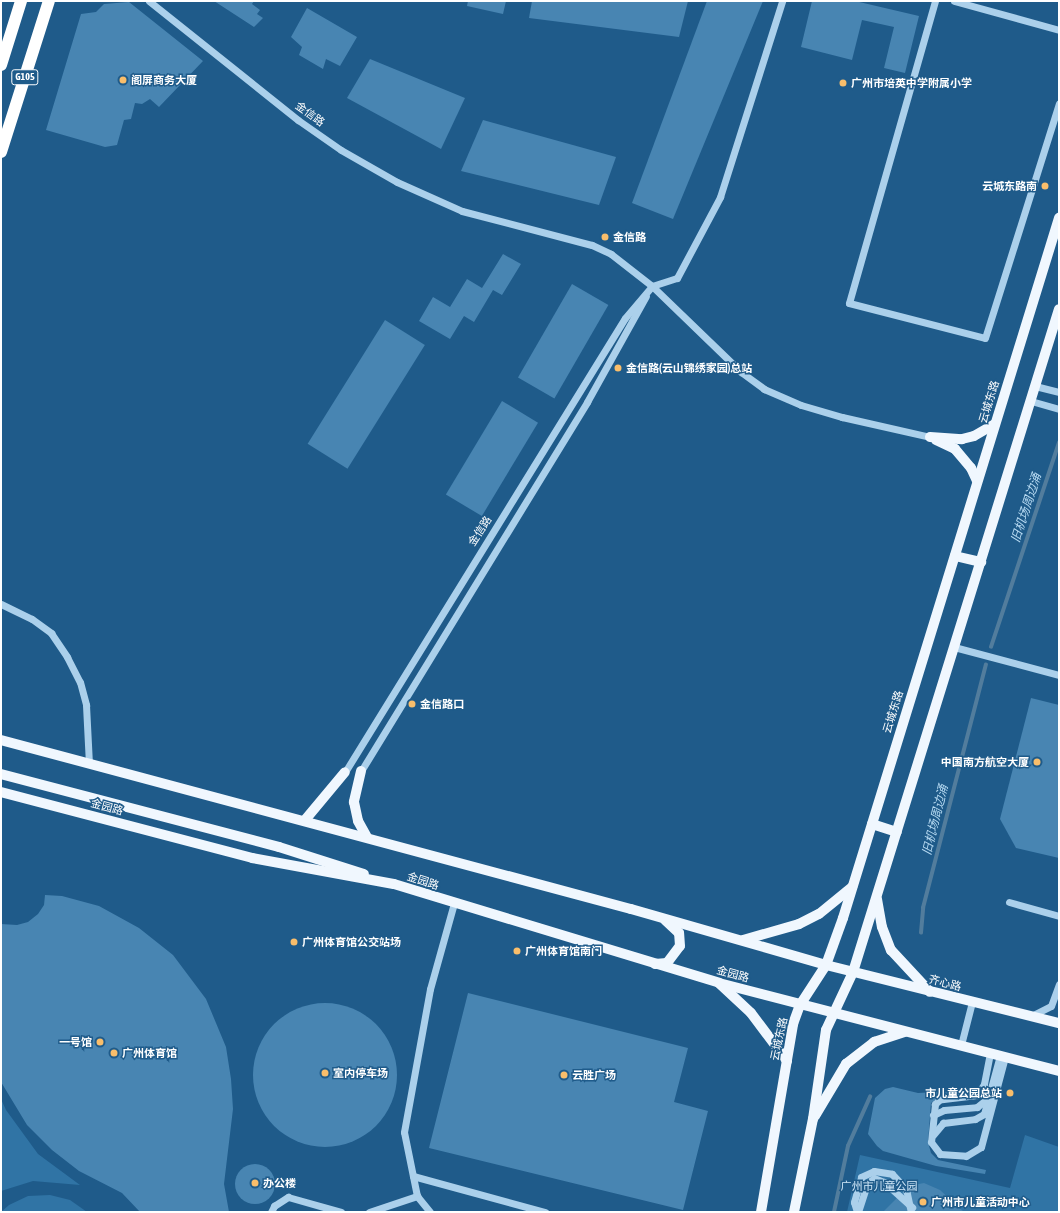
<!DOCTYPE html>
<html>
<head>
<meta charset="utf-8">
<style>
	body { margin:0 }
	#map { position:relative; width:1060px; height:1213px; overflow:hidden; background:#1f5b8a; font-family:"Asap Condensed","Noto Sans SC",sans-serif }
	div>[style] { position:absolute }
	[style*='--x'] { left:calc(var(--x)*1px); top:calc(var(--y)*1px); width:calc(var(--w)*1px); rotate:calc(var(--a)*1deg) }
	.green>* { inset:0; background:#3074a5 }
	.stream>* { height:3.5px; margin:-1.75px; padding:0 1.75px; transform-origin:1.75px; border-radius:1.75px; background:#527d9d }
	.building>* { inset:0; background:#4885b2; transform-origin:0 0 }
	.round { border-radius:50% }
	.minor>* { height:7px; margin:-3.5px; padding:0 3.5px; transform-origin:3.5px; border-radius:3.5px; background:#abd0eb }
	.major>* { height:10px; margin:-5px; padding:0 5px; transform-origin:5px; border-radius:5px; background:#f0f7fe }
	.highway>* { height:12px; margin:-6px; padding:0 6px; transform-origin:6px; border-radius:6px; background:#fff }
	.dots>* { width:11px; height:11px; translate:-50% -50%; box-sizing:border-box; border:2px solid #1f5b8a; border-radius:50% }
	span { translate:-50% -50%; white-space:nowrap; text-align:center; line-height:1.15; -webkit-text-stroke:3px #1f5b8a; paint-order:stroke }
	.shield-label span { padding:1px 3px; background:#1f5b8a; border:1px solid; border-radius:3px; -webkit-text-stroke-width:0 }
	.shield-label { font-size:10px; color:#fff; font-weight:700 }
	.poi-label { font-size:11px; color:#fff; font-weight:700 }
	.left { translate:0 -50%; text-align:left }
	.right { translate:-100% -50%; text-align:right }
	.street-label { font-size:11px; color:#fff }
	.park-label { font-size:11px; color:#d0e7f8 }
	.water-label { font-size:12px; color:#b7daf2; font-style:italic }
	.frame { position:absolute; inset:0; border:2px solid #fff; pointer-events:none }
</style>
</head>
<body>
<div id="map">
	<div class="green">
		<div style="clip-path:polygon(1px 1099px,6px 1110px,38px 1154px,80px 1185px,33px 1181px,1px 1191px)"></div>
		<div style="clip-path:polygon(1025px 1135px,1059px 1147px,1059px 1212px,847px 1212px,860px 1155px,1010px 1188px)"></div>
		<div style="clip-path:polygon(50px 1195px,70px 1200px,87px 1212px,1px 1212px,9px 1205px,28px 1196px)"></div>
	</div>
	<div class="stream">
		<div style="--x:991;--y:647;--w:215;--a:-71.6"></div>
		<div style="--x:921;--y:933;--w:25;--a:-85"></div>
		<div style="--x:923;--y:908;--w:251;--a:-75.5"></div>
		<div style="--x:834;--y:1212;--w:67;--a:-78"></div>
		<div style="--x:848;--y:1146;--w:54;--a:-65.8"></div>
	</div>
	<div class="building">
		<div style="clip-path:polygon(214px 1px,254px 1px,252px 4px,260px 10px,257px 14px,263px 18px,254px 27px)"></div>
		<div style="clip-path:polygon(468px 1px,506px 1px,503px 14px,467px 6px)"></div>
		<div style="clip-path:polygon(532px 1px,688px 1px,679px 37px,529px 18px)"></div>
		<div style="clip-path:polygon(707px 1px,763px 1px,673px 219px,632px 203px)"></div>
		<div style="clip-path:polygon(812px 1px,855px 1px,919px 16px,905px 73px,884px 68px,894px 27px,862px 20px,852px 60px,801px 47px)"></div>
		<div style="clip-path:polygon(129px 2px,203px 61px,159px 107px,150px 99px,142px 104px,135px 103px,131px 119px,124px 120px,117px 145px,105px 147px,46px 130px,81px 14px,96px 12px,104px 4px)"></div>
		<div style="clip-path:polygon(307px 8px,357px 37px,340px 66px,326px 59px,323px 69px,299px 55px,302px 47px,291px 37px)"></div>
		<div style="clip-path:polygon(370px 59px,465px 98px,441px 149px,347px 98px)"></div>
		<div style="clip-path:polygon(483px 120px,616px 157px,599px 205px,461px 171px)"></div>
		<div style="clip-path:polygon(503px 254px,521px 264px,502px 295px,493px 290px,474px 322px,464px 316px,450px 339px,419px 321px,433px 297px,450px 307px,467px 279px,482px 288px)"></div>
		<div style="left:572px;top:284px;width:42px;height:108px;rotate:30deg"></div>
		<div style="left:385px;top:320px;width:47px;height:146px;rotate:32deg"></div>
		<div style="left:502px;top:401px;width:42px;height:109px;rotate:31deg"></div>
		<div style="clip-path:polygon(1031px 698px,1059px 705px,1059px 858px,1016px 848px,1000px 819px)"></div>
		<div style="clip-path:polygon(45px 895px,62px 896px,99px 906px,139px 928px,173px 955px,206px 999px,226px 1047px,231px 1079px,233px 1109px,224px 1184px,229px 1212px,140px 1212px,122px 1193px,79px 1171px,52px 1150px,27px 1125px,1px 1082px,1px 924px,17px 925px,28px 922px,38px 914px,44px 905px)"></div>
		<div style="clip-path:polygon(468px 993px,688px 1048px,674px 1102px,708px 1111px,683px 1210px,429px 1148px)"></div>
		<div class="round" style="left:253px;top:1003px;width:144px;height:144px"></div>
		<div style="clip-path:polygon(893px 1087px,918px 1093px,961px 1091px,961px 1096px,938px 1098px,931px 1103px,928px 1142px,931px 1153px,938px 1160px,986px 1170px,985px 1174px,936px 1166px,883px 1151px,877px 1146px,868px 1134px,875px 1098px,885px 1089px)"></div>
		<div class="round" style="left:235px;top:1164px;width:40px;height:40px"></div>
		<div style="clip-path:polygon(924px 1183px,940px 1190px,964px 1212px,883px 1212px,909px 1186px)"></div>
	</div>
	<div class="minor">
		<div style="--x:149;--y:1;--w:191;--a:38.6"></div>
		<div style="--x:298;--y:120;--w:52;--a:34.9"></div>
		<div style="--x:341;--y:150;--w:64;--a:29.7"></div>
		<div style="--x:397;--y:182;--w:71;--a:24"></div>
		<div style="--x:462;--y:211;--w:134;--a:14.7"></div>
		<div style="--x:592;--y:245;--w:21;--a:25"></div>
		<div style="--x:611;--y:254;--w:52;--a:38"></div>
		<div style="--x:652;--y:286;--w:124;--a:44"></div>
		<div style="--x:741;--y:372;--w:29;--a:36"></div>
		<div style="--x:764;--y:389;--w:40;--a:23.4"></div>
		<div style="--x:801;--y:405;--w:43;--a:16.3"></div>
		<div style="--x:842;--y:417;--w:90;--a:12.8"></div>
		<div style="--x:935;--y:1;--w:314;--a:105.9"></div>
		<div style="--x:849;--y:303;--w:140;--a:14.4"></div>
		<div style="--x:985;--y:338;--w:246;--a:-72.5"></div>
		<div style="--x:954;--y:1;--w:109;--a:15.4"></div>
		<div style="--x:652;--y:286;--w:26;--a:-18"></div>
		<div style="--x:677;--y:278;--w:92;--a:-62"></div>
		<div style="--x:720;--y:197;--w:206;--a:-72.4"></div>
		<div style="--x:1035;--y:386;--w:25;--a:14"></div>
		<div style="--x:1031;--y:401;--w:29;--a:16"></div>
		<div style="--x:1;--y:604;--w:34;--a:26"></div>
		<div style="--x:32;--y:619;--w:24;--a:36"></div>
		<div style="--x:51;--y:633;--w:29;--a:56"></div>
		<div style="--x:67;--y:657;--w:28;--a:63"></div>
		<div style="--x:80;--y:682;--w:24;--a:75"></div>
		<div style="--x:86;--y:705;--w:59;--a:87.1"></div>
		<div style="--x:954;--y:647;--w:109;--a:14.9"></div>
		<div style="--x:361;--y:771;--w:433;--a:-58.5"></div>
		<div style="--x:587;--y:402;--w:121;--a:-60.9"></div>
		<div style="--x:345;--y:772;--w:533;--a:-58.34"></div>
		<div style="--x:625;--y:318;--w:42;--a:-49.8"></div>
		<div style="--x:1009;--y:902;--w:52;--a:15.6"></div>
		<div style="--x:1031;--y:1016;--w:22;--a:-27"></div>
		<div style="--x:1051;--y:1006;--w:23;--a:-70"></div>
		<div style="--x:961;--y:1045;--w:44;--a:-75.7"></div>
		<div style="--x:990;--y:1053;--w:32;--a:101"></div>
		<div style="--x:984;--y:1084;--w:13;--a:122"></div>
		<div style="--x:977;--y:1095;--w:38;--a:173"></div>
		<div style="--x:939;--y:1100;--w:6;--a:135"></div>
		<div style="--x:935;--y:1104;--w:38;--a:96"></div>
		<div style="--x:931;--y:1142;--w:15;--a:53"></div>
		<div style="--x:940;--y:1154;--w:26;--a:4"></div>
		<div style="--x:966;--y:1156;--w:17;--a:-31"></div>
		<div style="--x:981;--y:1147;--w:93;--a:-75.1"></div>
		<div style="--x:933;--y:1115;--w:12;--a:-24"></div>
		<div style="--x:944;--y:1110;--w:33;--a:-5"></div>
		<div style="--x:977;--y:1107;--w:14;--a:-39"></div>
		<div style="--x:933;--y:1135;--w:16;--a:-50"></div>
		<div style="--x:943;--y:1123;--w:32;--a:-7"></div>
		<div style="--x:975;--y:1119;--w:10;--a:-29"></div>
		<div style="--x:984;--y:1114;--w:61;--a:-74.8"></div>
		<div style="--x:413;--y:1176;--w:137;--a:15.3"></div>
		<div style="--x:271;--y:1212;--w:7;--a:-63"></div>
		<div style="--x:274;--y:1206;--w:17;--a:-33"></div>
		<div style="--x:288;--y:1197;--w:55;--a:15.8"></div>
		<div style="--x:369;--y:1212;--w:51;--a:-18.4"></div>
		<div style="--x:430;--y:1212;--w:21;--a:-129"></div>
		<div style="--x:417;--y:1196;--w:65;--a:-101.5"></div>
		<div style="--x:404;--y:1132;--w:145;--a:-79.7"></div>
		<div style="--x:430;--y:989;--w:89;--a:-74.4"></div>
		<div style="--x:857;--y:1212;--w:10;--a:-107"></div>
		<div style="--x:854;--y:1202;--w:26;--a:-74"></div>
		<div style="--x:861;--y:1177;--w:14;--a:-25"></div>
		<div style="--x:874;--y:1171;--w:18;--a:9"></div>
		<div style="--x:892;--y:1174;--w:21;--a:47"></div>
		<div style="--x:906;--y:1189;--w:24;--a:78"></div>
		<div style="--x:858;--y:1212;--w:29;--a:-72"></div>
		<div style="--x:867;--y:1184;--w:9;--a:-41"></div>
		<div style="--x:874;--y:1178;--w:11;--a:22"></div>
		<div style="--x:884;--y:1182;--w:38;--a:42"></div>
	</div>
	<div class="major">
		<div style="--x:930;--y:437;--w:32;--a:4"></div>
		<div style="--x:962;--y:439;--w:12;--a:-14"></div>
		<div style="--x:974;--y:436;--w:24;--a:-30"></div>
		<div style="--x:936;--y:440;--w:21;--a:25"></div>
		<div style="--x:955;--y:449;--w:25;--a:50"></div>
		<div style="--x:971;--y:468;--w:14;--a:65"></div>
		<div style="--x:955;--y:556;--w:27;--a:13"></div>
		<div style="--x:1;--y:740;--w:652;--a:15.02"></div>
		<div style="--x:631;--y:909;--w:203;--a:16"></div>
		<div style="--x:826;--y:965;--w:240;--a:14"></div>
		<div style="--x:361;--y:771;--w:32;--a:103"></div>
		<div style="--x:354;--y:802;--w:19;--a:78"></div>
		<div style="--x:358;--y:821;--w:18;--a:61"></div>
		<div style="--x:1;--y:774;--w:287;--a:14.7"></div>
		<div style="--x:279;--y:847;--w:89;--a:17.6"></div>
		<div style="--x:1;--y:792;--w:260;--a:14.7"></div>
		<div style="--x:252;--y:858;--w:144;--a:10.4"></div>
		<div style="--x:394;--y:884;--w:340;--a:16.9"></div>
		<div style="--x:719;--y:983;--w:351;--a:14.5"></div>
		<div style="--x:305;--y:820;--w:62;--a:-50.2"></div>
		<div style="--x:872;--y:824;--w:26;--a:18"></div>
		<div style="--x:877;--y:899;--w:28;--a:80"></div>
		<div style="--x:882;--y:927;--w:25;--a:69"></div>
		<div style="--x:891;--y:950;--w:57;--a:47.1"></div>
		<div style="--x:743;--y:940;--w:58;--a:-15.9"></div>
		<div style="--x:799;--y:924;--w:22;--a:-27"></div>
		<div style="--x:819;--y:914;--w:43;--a:-39.3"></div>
		<div style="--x:655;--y:964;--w:12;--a:-5"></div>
		<div style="--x:667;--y:963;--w:21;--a:-53"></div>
		<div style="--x:680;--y:946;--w:13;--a:-94"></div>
		<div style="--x:679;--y:933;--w:19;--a:-137"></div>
		<div style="--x:720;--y:984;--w:42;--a:43.1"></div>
		<div style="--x:751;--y:1013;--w:60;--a:53.1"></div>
		<div style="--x:815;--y:1116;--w:61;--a:-59.2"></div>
		<div style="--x:846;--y:1064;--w:36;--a:-38"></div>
		<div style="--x:874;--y:1042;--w:32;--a:-18"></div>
		<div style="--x:761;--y:1212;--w:191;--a:-80.3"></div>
		<div style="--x:793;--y:1024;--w:20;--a:-70"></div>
		<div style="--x:800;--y:1005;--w:48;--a:-57"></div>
		<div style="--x:826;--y:965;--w:50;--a:-70.1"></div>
		<div style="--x:843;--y:918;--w:733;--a:-72.85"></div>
		<div style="--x:794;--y:1212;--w:95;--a:-78.5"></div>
		<div style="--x:813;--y:1119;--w:90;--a:-81.7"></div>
		<div style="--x:826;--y:1030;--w:64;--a:-65"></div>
		<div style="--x:853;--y:972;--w:694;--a:-72.74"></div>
	</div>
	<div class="highway">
		<div style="--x:1;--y:65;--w:67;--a:-72.6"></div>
		<div style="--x:1;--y:152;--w:158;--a:-72.4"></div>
	</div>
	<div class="dots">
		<div style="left:123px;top:80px;background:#f9be6b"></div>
		<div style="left:843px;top:83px;background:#f9be6b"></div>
		<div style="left:1045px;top:186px;background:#f9be6b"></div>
		<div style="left:605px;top:237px;background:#f9be6b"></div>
		<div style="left:618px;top:368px;background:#f9be6b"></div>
		<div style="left:412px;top:704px;background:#f9be6b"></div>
		<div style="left:1037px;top:762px;background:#f9be6b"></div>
		<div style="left:294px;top:942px;background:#f9be6b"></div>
		<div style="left:517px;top:951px;background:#f9be6b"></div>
		<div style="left:100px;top:1042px;background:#f9be6b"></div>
		<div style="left:114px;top:1053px;background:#f9be6b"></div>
		<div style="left:325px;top:1073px;background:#f9be6b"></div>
		<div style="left:564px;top:1075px;background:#f9be6b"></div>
		<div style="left:1010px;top:1093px;background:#f9be6b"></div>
		<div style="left:255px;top:1183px;background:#f9be6b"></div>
		<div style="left:923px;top:1202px;background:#f9be6b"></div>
	</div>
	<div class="shield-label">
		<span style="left:25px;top:77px">G105</span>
	</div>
	<div class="poi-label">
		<span class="left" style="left:131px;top:80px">阁屏商务大厦</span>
		<span class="left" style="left:851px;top:83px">广州市培英中学附属小学</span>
		<span class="right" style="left:1037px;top:186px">云城东路南</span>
		<span class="left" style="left:613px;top:237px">金信路</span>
		<span class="left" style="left:626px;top:368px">金信路(云山锦绣家园)总站</span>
		<span class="left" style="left:420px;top:704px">金信路口</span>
		<span class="right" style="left:1029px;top:762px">中国南方航空大厦</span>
		<span class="left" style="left:302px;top:942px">广州体育馆公交站场</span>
		<span class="left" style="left:525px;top:951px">广州体育馆南门</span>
		<span class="right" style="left:92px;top:1042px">一号馆</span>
		<span class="left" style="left:122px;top:1053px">广州体育馆</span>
		<span class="left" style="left:333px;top:1073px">室内停车场</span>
		<span class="left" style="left:572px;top:1075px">云胜广场</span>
		<span class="right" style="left:1002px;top:1093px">市儿童公园总站</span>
		<span class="left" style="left:263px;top:1183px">办公楼</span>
		<span class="left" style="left:931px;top:1202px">广州市儿童活动中心</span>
	</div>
	<div class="street-label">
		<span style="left:310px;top:114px;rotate:36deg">金信路</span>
		<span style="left:989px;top:402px;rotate:-73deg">云城东路</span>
		<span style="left:480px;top:531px;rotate:-57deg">金信路</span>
		<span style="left:893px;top:712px;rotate:-73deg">云城东路</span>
		<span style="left:107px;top:807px;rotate:15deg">金园路</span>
		<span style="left:423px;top:881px;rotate:18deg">金园路</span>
		<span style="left:733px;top:974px;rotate:15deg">金园路</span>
		<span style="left:945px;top:983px;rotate:14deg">齐心路</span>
		<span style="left:779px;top:1039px;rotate:-78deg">云城东路</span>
	</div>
	<div class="park-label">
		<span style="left:879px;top:1186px">广州市儿童公园</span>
	</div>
	<div class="water-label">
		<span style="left:1027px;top:508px;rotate:-72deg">旧机场周边涌</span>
		<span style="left:936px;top:820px;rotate:-76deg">旧机场周边涌</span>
	</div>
	<div class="frame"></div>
</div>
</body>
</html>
